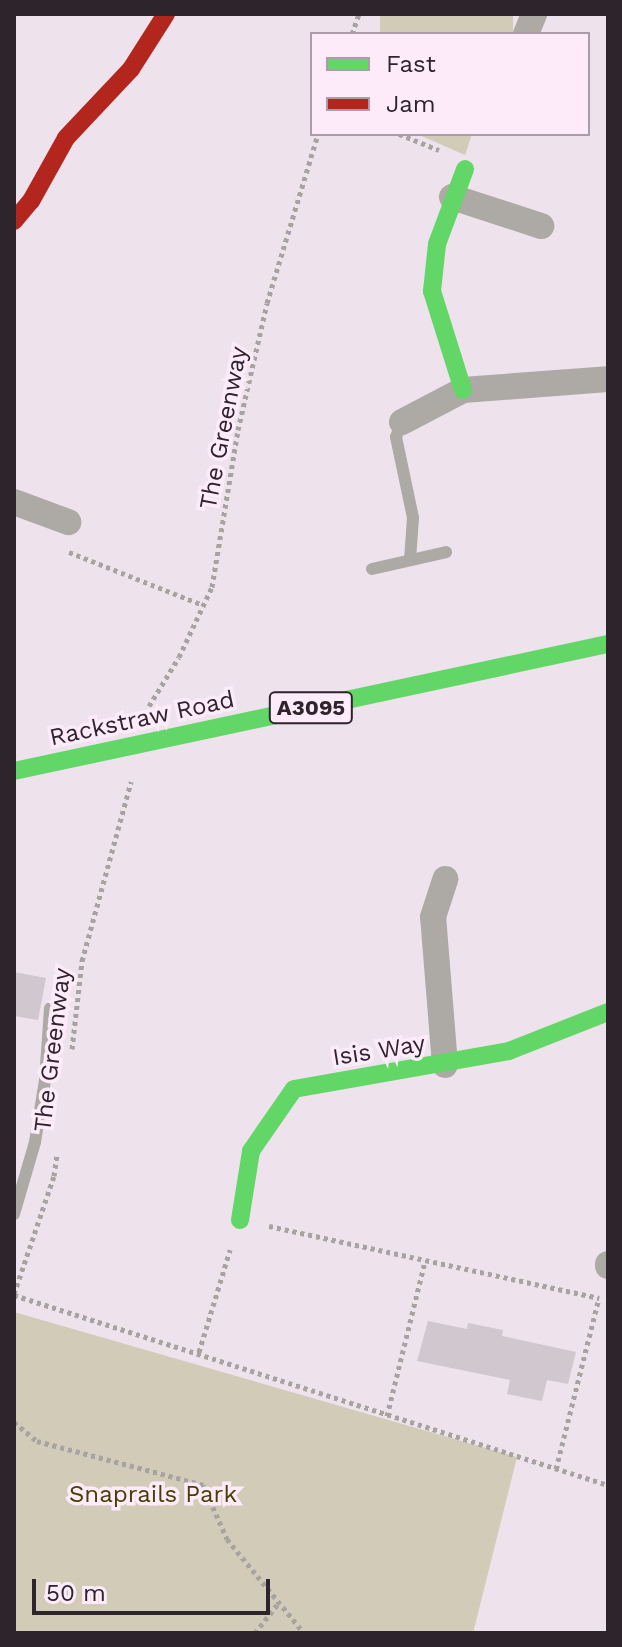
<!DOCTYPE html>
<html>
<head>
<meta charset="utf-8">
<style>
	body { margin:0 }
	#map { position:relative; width:622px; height:1647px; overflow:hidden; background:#eee2ec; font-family:"Work Sans",sans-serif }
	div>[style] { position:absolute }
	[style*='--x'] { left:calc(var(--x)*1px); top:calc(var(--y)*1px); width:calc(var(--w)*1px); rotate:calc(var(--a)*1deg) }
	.green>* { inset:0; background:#d2cbb8; transform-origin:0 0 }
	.building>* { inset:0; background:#d1c7cf }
	.path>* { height:5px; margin-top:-2.5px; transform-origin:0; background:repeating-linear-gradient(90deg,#a7a3a0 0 4px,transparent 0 8px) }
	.lane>* { height:12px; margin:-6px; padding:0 6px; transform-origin:6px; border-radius:6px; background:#ada9a5 }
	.street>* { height:26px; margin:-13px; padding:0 13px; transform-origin:13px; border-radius:13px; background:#ada9a5 }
	.fast>* { height:18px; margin:-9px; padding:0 9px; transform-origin:9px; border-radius:9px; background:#63d668 }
	.jam>* { height:18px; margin:-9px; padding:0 9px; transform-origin:9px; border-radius:9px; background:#b3261e }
	span { translate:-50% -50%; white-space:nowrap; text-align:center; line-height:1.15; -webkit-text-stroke:7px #feebfa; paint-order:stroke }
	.shield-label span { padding:2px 6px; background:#feebfa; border:2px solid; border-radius:6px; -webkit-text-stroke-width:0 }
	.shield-label { font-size:22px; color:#2e252c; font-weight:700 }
	.street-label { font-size:24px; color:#2e252c }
	.park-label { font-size:24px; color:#464004 }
	.frame { position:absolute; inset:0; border:16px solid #2e252c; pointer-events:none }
	.legend { position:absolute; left:310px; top:32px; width:280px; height:104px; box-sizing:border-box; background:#feebfa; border:2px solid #ab9ca8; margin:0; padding:10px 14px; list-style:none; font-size:24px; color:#2e252c }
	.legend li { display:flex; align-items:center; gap:16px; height:40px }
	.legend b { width:40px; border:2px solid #ab9ca8 }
	.scale { position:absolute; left:32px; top:1579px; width:238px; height:36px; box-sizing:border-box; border:4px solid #2e252c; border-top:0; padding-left:10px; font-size:24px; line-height:28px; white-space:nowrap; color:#2e252c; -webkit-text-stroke:6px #feebfa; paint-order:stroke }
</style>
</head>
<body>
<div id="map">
	<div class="green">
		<div style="left:380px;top:14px;width:133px;height:21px"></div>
		<div style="clip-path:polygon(417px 134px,472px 134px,465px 155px)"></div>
		<div style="clip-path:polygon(14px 1312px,517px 1457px,473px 1633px,14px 1633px)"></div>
	</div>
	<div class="building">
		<div style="clip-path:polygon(14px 972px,46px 978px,38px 1020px,14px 1016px)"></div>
		<div style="clip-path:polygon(428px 1321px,467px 1329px,468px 1323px,503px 1330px,502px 1336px,576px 1352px,568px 1384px,547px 1380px,542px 1401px,507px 1394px,510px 1380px,417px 1361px)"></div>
	</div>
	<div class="path">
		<div style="--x:352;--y:34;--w:21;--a:-71"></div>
		<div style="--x:399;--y:134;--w:43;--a:21.8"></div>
		<div style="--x:69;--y:552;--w:144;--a:21.6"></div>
		<div style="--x:149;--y:706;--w:57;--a:-58.5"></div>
		<div style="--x:179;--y:657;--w:77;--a:-64.8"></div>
		<div style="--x:212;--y:587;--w:159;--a:-80.6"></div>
		<div style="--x:238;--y:430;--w:130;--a:-77.1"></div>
		<div style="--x:267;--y:303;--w:177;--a:-73.2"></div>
		<div style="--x:72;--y:1049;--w:89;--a:-83.5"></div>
		<div style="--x:82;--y:961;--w:186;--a:-74.7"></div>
		<div style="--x:269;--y:1226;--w:338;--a:12.3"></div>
		<div style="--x:14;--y:1294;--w:125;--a:-71.3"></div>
		<div style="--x:54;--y:1176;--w:22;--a:-82"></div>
		<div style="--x:14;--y:1295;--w:624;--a:17.74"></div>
		<div style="--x:199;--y:1352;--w:107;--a:-73.1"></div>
		<div style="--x:387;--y:1416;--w:160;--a:-76.2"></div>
		<div style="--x:14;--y:1422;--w:30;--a:40"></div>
		<div style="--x:37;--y:1441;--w:172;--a:14.8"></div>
		<div style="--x:203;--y:1485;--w:59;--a:66"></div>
		<div style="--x:227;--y:1539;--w:122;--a:50.7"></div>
		<div style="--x:556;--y:1469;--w:176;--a:-75.9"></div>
		<div style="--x:255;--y:1633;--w:36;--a:-52"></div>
	</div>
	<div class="lane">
		<div style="--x:402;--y:422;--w:16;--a:112"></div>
		<div style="--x:396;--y:437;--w:83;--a:78.1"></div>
		<div style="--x:413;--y:518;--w:42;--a:94.1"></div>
		<div style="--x:372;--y:569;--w:76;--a:-12.9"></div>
		<div style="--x:14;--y:1214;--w:75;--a:-73.7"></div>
		<div style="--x:35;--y:1142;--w:63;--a:-80.8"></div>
		<div style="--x:45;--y:1080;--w:72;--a:-86"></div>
	</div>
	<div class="street">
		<div style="--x:526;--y:34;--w:22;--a:-68"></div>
		<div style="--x:452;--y:197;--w:94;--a:18"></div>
		<div style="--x:402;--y:422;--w:69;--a:-27.7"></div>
		<div style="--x:463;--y:390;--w:145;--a:-4.3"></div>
		<div style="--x:14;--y:502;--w:58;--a:20.3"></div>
		<div style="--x:445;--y:1065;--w:148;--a:-94.6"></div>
		<div style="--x:433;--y:917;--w:40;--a:-72"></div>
		<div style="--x:608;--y:1266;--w:2;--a:-90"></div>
	</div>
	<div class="fast">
		<div style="--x:463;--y:390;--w:104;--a:-107.4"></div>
		<div style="--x:432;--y:291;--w:47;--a:-83.9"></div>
		<div style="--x:437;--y:244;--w:80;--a:-69.5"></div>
		<div style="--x:14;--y:771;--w:607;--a:-12.07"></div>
		<div style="--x:240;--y:1220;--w:70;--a:-80.9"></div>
		<div style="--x:251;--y:1151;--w:75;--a:-55.3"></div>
		<div style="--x:294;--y:1089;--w:218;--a:-10"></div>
		<div style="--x:509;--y:1051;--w:106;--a:-21.5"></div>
	</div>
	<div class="jam">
		<div style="--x:14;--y:221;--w:26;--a:-50"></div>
		<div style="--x:31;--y:201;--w:72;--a:-60.9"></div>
		<div style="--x:66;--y:138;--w:95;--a:-46.7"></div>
		<div style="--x:131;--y:69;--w:65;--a:-57.5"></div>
	</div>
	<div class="shield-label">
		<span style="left:311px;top:708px">A3095</span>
	</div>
	<div class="street-label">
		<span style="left:224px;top:428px;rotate:-79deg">The Greenway</span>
		<span style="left:142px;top:719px;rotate:-12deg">Rackstraw Road</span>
		<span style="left:53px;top:1050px;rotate:-83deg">The Greenway</span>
		<span style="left:379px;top:1051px;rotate:-9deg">Isis Way</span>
	</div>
	<div class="park-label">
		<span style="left:153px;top:1495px">Snaprails Park</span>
	</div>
	<div class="frame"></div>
	<ul class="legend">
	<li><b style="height:10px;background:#63d668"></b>Fast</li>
	<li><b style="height:10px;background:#b3261e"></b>Jam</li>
	</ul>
	<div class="scale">50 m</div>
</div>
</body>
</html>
